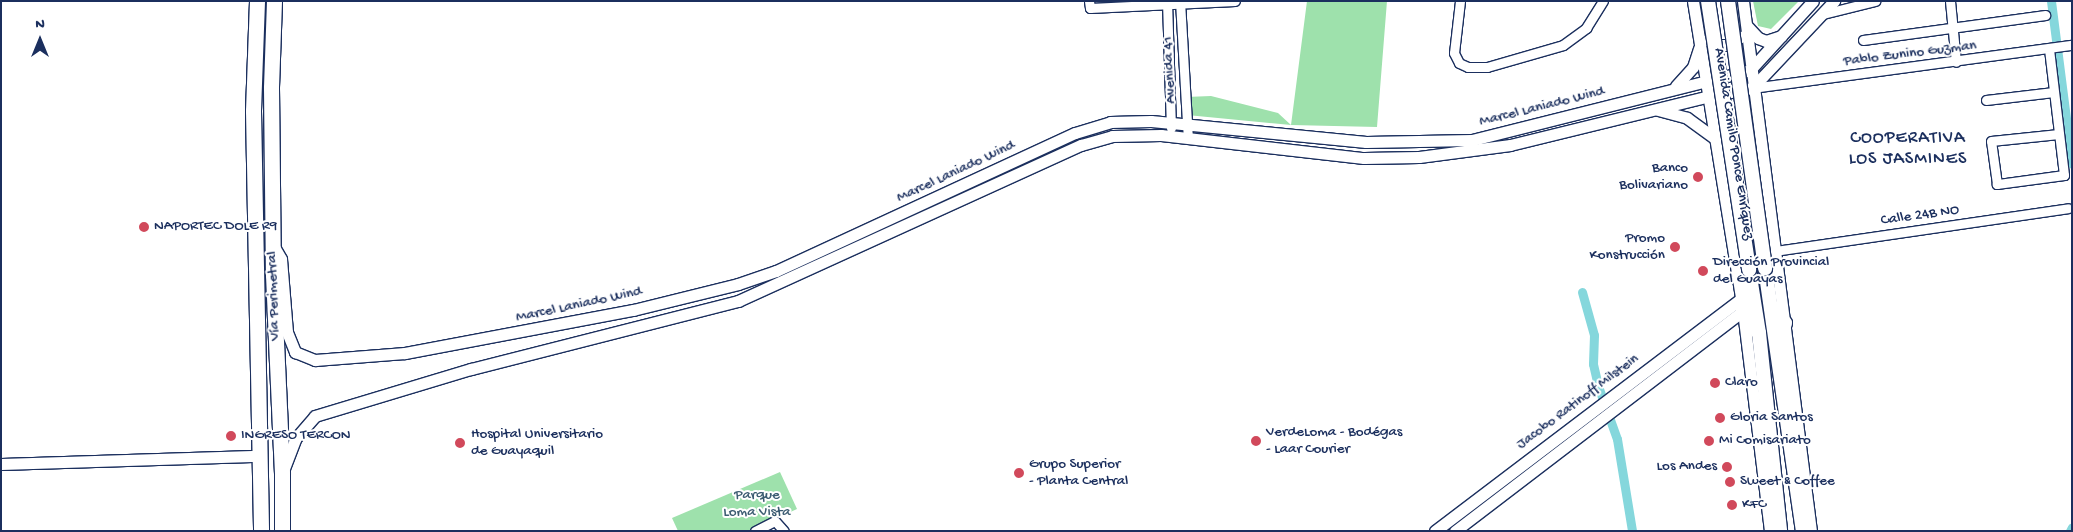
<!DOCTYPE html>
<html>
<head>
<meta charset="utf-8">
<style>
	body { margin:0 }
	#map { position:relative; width:2073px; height:532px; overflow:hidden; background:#fff; font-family:"Gochi Hand",sans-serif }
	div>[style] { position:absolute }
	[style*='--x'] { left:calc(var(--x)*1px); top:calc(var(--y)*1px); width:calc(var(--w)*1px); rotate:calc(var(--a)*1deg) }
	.green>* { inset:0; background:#9ee1ac }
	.canal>* { height:9px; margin:-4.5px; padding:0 4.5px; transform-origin:4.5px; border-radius:4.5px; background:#85d7dc }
	.roads { filter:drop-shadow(1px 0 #1b2f5e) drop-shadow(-1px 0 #1b2f5e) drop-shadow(0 1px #1b2f5e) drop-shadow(0 -1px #1b2f5e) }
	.street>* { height:9px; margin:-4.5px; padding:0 4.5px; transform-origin:4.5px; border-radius:4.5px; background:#fff }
	.secondary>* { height:11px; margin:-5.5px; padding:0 5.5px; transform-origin:5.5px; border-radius:5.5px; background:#fff }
	.primary>* { height:14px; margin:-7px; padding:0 7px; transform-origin:7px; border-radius:7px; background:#fff }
	.highway>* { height:15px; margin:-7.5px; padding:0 7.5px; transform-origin:7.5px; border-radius:7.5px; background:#fff }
	.bridges { filter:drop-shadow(1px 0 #1b2f5e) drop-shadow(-1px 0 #1b2f5e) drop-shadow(0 1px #1b2f5e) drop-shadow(0 -1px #1b2f5e) }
	.primary-bridge>* { height:14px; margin:-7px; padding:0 7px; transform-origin:7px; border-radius:7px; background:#fff }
	.dots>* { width:14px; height:14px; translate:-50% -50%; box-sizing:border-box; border:2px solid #fff; border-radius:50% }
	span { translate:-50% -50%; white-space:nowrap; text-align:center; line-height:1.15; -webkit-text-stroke:4px #fff; paint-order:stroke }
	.street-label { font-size:15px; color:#1b2f5e }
	.poi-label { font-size:15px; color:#1b2f5e }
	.right { translate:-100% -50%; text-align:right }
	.left { translate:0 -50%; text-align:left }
	.park-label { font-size:15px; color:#3c5c72 }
	.quarter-label { font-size:18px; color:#1b2f5e; letter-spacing:1px }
	.frame { position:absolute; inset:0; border:2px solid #1b2f5e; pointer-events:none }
	.north { position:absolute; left:15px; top:15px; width:50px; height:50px; -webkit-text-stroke:4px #fff; paint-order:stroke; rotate:0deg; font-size:14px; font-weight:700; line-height:20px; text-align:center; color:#1b2f5e }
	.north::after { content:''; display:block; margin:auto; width:18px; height:22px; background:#1b2f5e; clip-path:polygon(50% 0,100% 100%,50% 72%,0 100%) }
</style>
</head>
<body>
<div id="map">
	<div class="green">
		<div style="clip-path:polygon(1307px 1px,1387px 1px,1377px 127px,1291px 125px,1187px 115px,1186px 97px,1211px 96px,1278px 113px,1291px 125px)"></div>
		<div style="clip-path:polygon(1753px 1px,1799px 1px,1771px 29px,1758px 26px)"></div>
		<div style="clip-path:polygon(780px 472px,797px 509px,749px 531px,678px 531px,672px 518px)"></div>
	</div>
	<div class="canal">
		<div style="--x:2051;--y:1;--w:164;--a:82.7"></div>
		<div style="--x:1582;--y:292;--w:45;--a:74.4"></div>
		<div style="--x:1594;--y:335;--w:29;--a:92"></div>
		<div style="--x:1593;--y:364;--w:23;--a:77"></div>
		<div style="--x:1598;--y:386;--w:56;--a:70.3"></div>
		<div style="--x:1617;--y:439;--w:93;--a:80.7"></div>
		<div style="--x:2070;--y:531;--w:4;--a:-63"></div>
	</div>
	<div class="roads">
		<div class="street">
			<div style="--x:1089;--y:1;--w:7;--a:82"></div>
			<div style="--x:1090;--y:8;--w:145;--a:-2.8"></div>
			<div style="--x:1167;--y:1;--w:127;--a:88.2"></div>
			<div style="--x:1180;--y:1;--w:137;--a:86.7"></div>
			<div style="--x:1460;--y:1;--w:52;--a:96.6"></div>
			<div style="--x:1454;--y:53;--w:11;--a:63"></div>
			<div style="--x:1459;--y:63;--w:10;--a:24"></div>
			<div style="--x:1468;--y:67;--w:19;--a:0"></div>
			<div style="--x:1487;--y:67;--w:79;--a:-16.1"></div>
			<div style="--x:1563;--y:45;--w:29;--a:-36"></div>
			<div style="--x:1586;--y:28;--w:32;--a:-58"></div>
			<div style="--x:1950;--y:1;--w:61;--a:84.4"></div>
			<div style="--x:1823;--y:14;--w:54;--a:-14"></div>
			<div style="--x:1863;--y:40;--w:184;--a:-7.8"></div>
			<div style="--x:2049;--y:49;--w:127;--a:83.2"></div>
			<div style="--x:2064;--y:175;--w:68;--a:172.3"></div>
			<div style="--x:1997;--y:184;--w:43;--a:-97.9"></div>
			<div style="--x:1991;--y:141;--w:68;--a:-5.9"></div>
			<div style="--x:1752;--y:88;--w:323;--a:-7.7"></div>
			<div style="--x:1986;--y:100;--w:68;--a:-6.7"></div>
			<div style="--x:1775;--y:251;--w:296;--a:-8.3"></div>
			<div style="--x:755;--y:531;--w:22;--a:-27"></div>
			<div style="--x:775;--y:521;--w:13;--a:48"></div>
		</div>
		<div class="secondary">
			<div style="--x:1693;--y:1;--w:314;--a:80.8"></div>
			<div style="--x:1743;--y:311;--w:222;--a:83"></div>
			<div style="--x:1743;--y:1;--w:534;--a:82.69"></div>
			<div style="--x:1747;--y:26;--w:16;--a:47"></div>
			<div style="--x:1758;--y:38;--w:9;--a:21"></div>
			<div style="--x:1766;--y:41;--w:16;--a:-18"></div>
			<div style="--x:1707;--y:40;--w:13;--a:23"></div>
			<div style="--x:1719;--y:45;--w:10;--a:0"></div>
			<div style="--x:1729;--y:45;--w:14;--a:-36"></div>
			<div style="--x:1750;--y:70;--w:93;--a:-47.6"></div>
			<div style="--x:1676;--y:86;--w:25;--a:-48"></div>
			<div style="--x:1693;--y:67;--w:20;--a:-72"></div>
			<div style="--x:1752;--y:88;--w:120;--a:-46.7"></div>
			<div style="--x:1658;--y:110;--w:30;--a:15"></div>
			<div style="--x:1687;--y:118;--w:34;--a:36"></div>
			<div style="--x:273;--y:245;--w:16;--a:60"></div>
			<div style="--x:281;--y:259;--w:73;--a:85.3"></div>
			<div style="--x:287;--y:332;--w:22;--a:68"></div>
			<div style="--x:295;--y:352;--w:22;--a:22"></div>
			<div style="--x:315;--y:360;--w:90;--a:-4.4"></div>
			<div style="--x:405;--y:353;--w:232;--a:-10.7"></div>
			<div style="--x:633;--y:310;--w:108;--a:-13.9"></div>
			<div style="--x:738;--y:284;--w:40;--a:-18.9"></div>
			<div style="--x:776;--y:271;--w:329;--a:-24.8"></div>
			<div style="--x:1075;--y:133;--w:37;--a:-17"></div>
			<div style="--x:1110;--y:122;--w:41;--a:-1.4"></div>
			<div style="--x:1151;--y:121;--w:216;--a:5.6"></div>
			<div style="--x:1366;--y:142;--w:106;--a:-1.1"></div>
			<div style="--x:1472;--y:140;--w:287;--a:-14.1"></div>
			<div style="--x:1;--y:464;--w:259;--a:-1.8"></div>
			<div style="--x:283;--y:471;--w:34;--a:-69"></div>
			<div style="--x:295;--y:439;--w:30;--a:-49"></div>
			<div style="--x:315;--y:416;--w:163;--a:-16.8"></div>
			<div style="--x:471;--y:369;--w:276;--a:-14.3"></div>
			<div style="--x:738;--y:301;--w:377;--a:-24.5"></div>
			<div style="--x:1081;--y:145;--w:32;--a:-16"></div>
			<div style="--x:1112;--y:136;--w:49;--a:-1.2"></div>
			<div style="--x:1161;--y:135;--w:204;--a:6.5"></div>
			<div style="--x:1364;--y:158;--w:55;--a:-1"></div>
			<div style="--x:1419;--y:157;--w:92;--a:-7.5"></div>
			<div style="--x:1510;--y:145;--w:205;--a:-13.8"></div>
			<div style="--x:1709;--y:96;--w:44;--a:-10.5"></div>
			<div style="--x:1435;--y:531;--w:384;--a:-37.2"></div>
			<div style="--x:1455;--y:531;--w:362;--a:-37.4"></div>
		</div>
		<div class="primary">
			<div style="--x:1765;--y:268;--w:266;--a:81.8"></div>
			<div style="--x:1749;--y:270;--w:64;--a:81"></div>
			<div style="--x:1759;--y:333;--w:199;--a:83.9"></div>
			<div style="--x:1747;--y:285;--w:26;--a:99"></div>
			<div style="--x:1743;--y:311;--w:24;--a:55"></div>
			<div style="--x:1771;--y:307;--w:21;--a:49"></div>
			<div style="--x:1785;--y:323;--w:22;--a:106"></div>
		</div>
		<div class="highway">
			<div style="--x:257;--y:1;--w:110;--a:92.1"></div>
			<div style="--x:253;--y:111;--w:420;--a:88.9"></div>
			<div style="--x:274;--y:1;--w:87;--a:92"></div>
			<div style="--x:271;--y:88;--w:187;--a:89.4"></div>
			<div style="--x:273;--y:275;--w:198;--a:87.4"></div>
			<div style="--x:282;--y:473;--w:58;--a:90"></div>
		</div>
	</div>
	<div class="bridges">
		<div class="primary-bridge">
			<div style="--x:1708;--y:1;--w:272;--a:81.3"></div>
			<div style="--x:1728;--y:1;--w:270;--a:82.1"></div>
		</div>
	</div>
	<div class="dots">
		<div style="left:1698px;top:177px;background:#d1495b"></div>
		<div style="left:144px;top:227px;background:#d1495b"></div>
		<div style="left:1675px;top:247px;background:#d1495b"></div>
		<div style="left:1703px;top:271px;background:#d1495b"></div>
		<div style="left:1715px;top:383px;background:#d1495b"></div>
		<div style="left:1720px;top:418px;background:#d1495b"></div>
		<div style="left:231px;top:436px;background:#d1495b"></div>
		<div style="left:1256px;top:441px;background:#d1495b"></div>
		<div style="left:1709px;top:441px;background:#d1495b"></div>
		<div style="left:460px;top:443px;background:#d1495b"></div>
		<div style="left:1727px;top:467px;background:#d1495b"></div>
		<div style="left:1019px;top:473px;background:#d1495b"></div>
		<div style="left:1730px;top:482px;background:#d1495b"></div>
		<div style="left:1732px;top:505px;background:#d1495b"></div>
	</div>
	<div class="street-label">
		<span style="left:1910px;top:54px;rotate:-7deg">Pablo Zunino Guzman</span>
		<span style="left:1170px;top:70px;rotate:-93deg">Avenida 41</span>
		<span style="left:1542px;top:107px;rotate:-14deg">Marcel Laniado Wind</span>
		<span style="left:1733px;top:144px;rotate:81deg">Avenida Camilo Ponce Enríquez</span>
		<span style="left:956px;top:172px;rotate:-25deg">Marcel Laniado Wind</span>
		<span style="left:1920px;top:216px;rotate:-8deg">Calle 24B NO</span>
		<span style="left:274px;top:296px;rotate:-92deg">Vía Perimetral</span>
		<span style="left:579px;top:305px;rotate:-12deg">Marcel Laniado Wind</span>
		<span style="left:1578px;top:402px;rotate:-37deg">Jacobo Ratinoff Milstein</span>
	</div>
	<div class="poi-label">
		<span class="right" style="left:1688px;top:177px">Banco<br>Bolivariano</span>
		<span class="left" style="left:154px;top:227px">NAPORTEC DOLE R9</span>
		<span class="right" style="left:1665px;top:247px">Promo<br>Konstrucción</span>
		<span class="left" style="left:1713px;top:271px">Dirección Provincial<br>del Guayas</span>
		<span class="left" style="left:1725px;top:383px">Claro</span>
		<span class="left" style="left:1730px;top:418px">Gloria Santos</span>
		<span class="left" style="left:1266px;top:441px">VerdeLoma - Bodégas<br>- Laar Courier</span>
		<span class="left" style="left:471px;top:443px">Hospital Universitario<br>de Guayaquil</span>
		<span class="left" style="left:241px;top:436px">INGRESO TERCON</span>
		<span class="left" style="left:1719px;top:441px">Mi Comisariato</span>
		<span class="left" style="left:1029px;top:473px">Grupo Superior<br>- Planta Central</span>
		<span class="right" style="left:1717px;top:467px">Los Andes</span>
		<span class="left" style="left:1740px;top:482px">Sweet &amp; Coffee</span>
		<span class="left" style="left:1742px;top:505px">KFC</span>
	</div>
	<div class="park-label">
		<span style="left:757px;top:504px">Parque<br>Loma Vista</span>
	</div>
	<div class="quarter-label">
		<span style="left:1908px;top:150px">COOPERATIVA<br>LOS JASMINES</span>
	</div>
	<div class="frame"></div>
	<div class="north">N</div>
</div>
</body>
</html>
